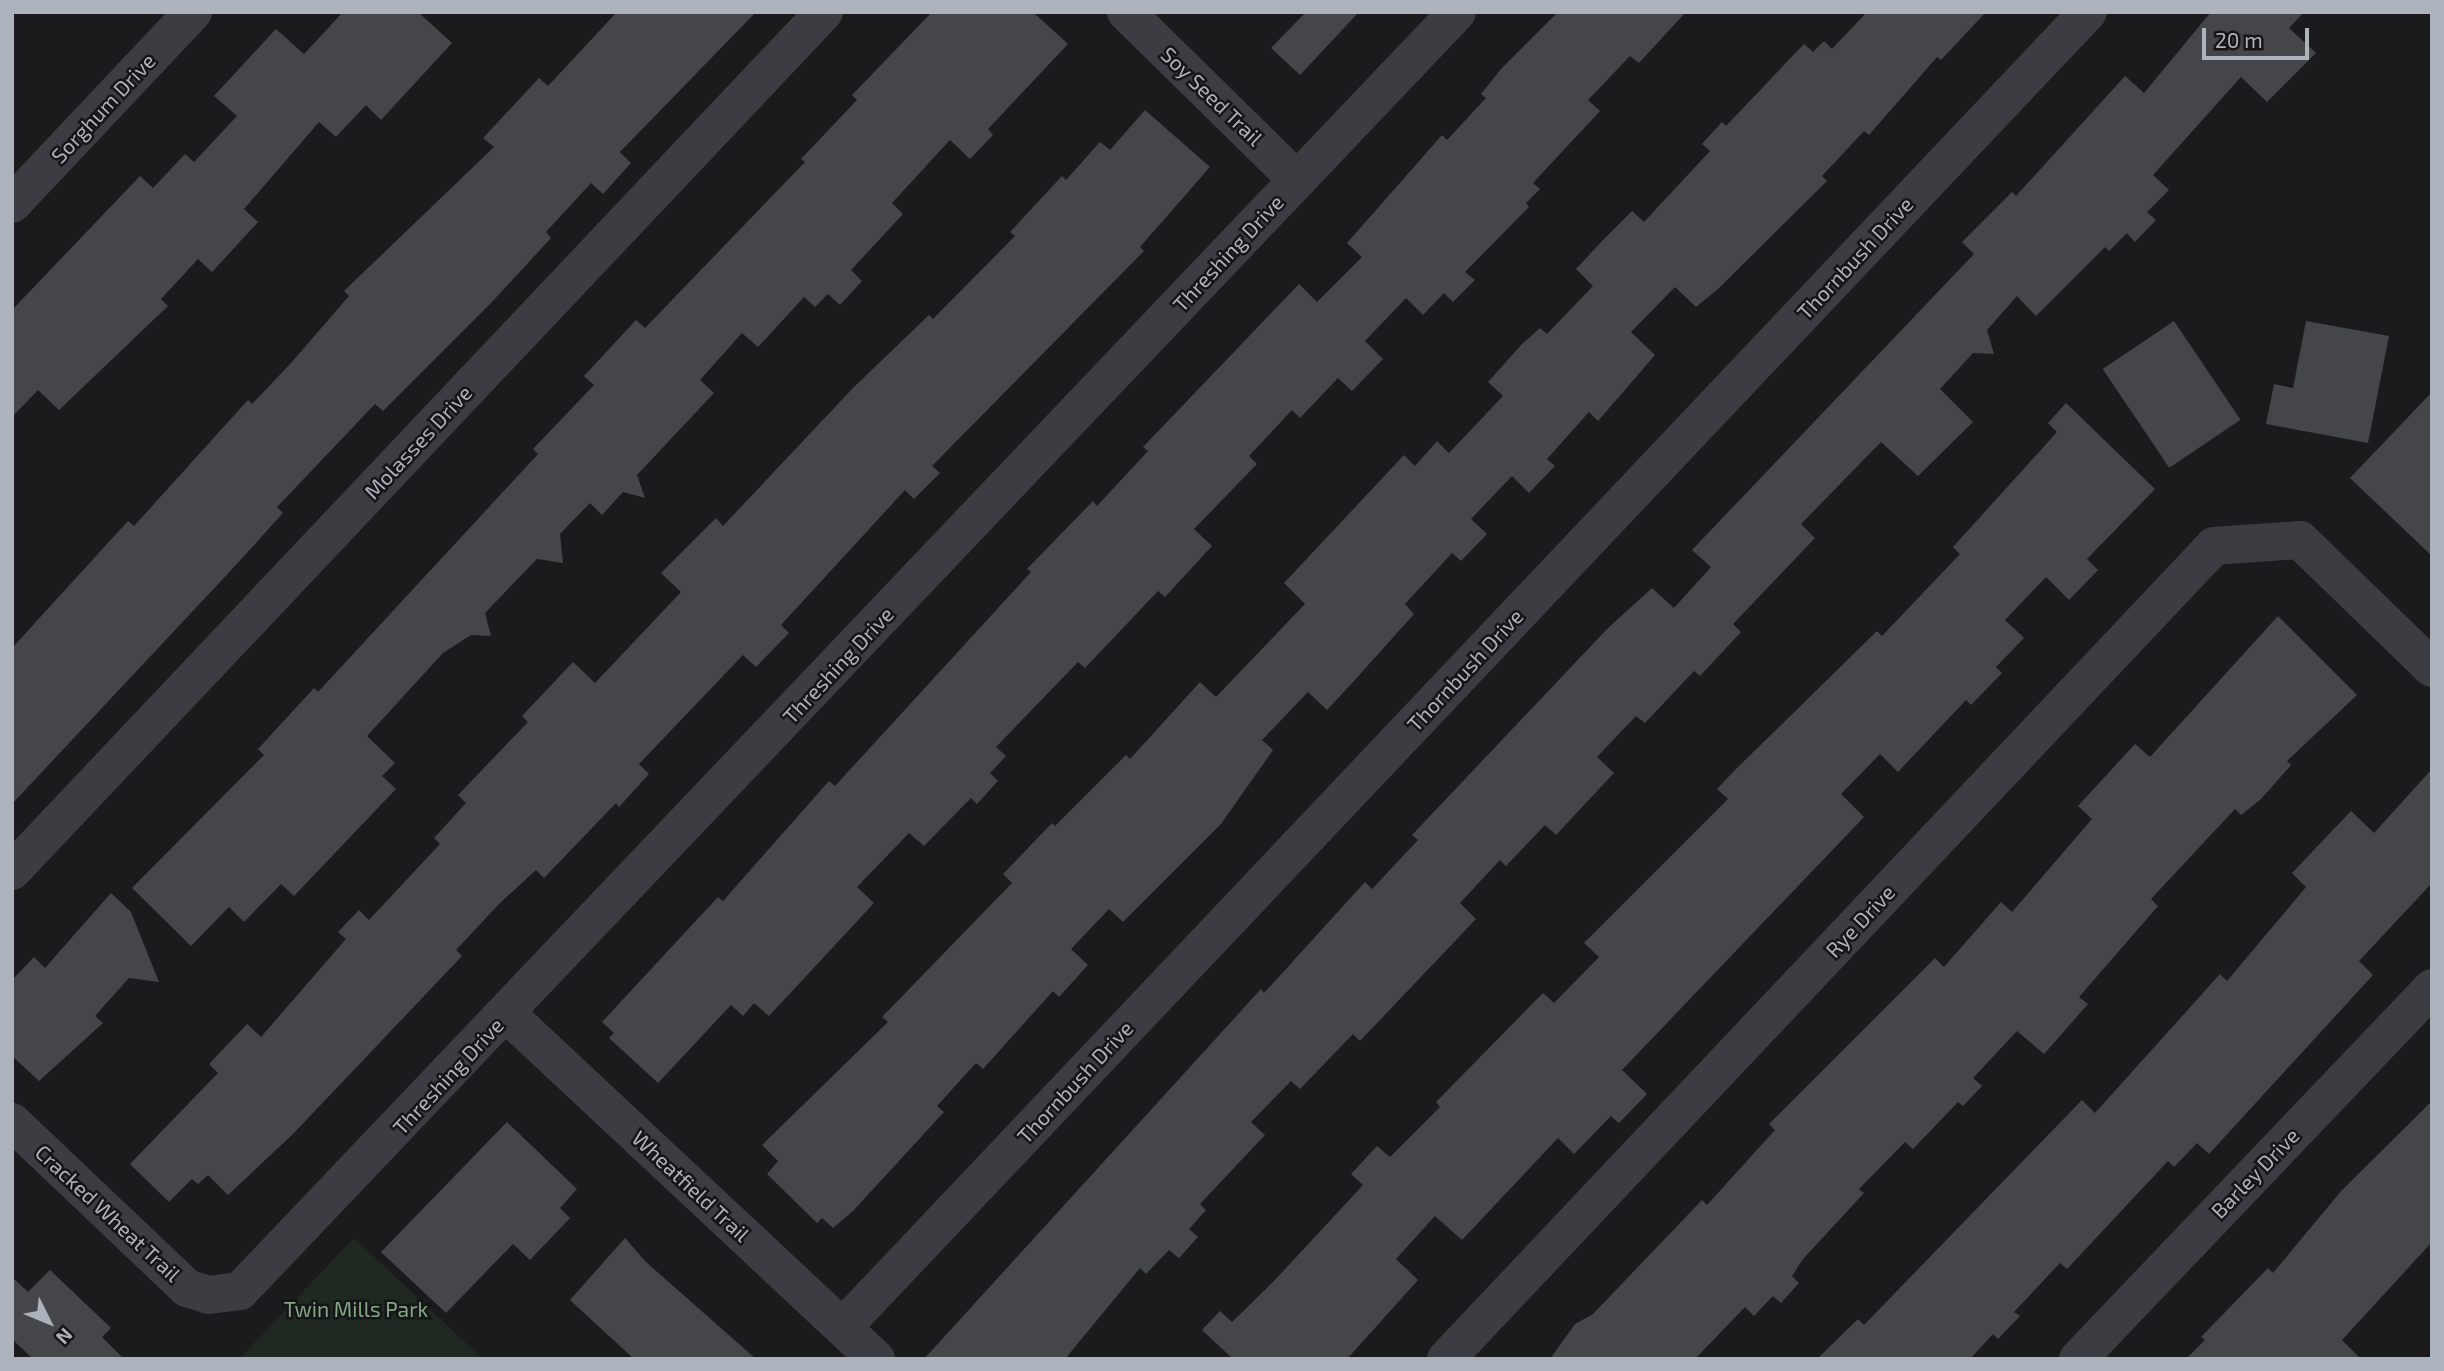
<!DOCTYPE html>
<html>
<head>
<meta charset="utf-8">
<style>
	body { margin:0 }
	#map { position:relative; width:2444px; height:1371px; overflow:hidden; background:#1b1b1d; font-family:"Exo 2",sans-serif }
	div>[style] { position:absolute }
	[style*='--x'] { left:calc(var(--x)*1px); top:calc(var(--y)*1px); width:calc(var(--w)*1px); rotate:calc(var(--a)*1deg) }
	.green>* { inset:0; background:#202921 }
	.building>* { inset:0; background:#45464a; transform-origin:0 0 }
	.minor>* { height:38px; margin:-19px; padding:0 19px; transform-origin:19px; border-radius:19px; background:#3c3d42 }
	span { translate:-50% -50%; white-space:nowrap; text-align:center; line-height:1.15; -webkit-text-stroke:5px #161618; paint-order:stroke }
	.street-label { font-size:21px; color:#adb3bd }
	.park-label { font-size:21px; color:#84a785 }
	.frame { position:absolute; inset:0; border:14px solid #adb3bd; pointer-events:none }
	.north { position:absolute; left:14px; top:1287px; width:70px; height:70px; -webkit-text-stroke:5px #161618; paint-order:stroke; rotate:133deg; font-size:19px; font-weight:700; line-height:28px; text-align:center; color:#adb3bd }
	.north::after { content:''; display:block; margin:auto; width:24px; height:32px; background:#adb3bd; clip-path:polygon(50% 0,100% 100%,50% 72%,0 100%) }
	.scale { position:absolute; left:2202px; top:28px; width:107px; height:32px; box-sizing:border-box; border:4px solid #adb3bd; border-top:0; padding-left:9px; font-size:21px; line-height:24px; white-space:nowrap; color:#adb3bd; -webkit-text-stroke:5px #161618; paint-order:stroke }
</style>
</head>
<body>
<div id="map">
	<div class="green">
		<div style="clip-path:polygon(354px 1238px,483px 1359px,239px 1359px)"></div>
	</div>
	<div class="building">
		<div style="clip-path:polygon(343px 12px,418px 12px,452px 43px,381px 120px,366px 105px,336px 137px,319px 122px,244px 209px,258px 222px,212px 272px,198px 259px,161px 299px,168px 306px,59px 410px,38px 390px,12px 417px,12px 310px,140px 176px,153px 188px,185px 154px,194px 162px,237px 116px,214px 96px,276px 29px,304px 54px)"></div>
		<div style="clip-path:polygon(617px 12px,756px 12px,620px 152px,631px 163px,603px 194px,591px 183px,546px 232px,551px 238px,491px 303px,383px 411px,375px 404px,277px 507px,283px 513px,235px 566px,12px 804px,12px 648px,128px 521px,134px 526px,248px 400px,252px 404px,291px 363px,349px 296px,344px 291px,494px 147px,483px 138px,539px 78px,548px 86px)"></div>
		<div style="clip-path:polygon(932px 12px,1033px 12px,1068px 44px,988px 129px,993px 135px,970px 159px,950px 140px,892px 203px,903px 214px,851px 270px,862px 281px,840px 305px,828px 294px,815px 307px,804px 297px,758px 347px,742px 333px,700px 380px,714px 393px,637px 475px,645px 498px,623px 492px,602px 515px,590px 503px,560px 534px,563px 563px,537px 559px,485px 613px,491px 636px,471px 635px,443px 653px,367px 736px,395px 763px,382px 776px,396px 789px,294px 896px,281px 884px,244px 922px,229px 907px,191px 946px,132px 888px,264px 755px,258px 749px,314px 688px,318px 692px,538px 454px,533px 449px,594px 385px,584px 376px,636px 320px,645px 328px,805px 162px,801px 159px,857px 100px,852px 95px)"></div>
		<div style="clip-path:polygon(1306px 12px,1359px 12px,1300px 75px,1271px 48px)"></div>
		<div style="clip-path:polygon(1558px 12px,1686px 12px,1639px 63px,1630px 56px,1588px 100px,1600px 111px,1533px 183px,1540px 189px,1526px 203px,1529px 207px,1465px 272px,1475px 280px,1453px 302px,1444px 293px,1423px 315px,1406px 298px,1365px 341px,1383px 359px,1352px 391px,1338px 378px,1300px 418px,1292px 410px,1249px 456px,1257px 464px,1194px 529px,1212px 546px,1165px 597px,1158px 591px,1085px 668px,1078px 662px,996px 747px,1006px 756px,990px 773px,998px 781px,977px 804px,971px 798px,924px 846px,909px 833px,857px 887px,874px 903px,769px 1016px,754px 1003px,743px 1016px,731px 1005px,658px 1083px,609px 1038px,614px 1033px,602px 1022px,718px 897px,723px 901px,829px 781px,835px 786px,1031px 572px,1027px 569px,1093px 501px,1097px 506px,1148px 451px,1143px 447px,1299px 284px,1317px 302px,1362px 257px,1347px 243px,1442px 135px,1447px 140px,1486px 98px,1481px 94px,1501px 69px)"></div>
		<div style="clip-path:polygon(1867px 12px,1986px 12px,1941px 60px,1937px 57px,1869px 135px,1864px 131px,1822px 176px,1827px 181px,1718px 289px,1696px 307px,1675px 287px,1631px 332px,1655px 355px,1598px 421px,1589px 412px,1547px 459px,1555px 466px,1529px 493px,1512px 476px,1471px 519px,1487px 534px,1461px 561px,1452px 553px,1405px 604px,1414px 614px,1354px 681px,1327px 710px,1308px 692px,1262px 740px,1273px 750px,1221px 824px,1123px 922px,1109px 909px,1071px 949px,1088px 965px,1059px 997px,1053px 991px,983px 1069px,976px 1063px,937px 1106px,944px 1112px,853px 1211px,833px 1228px,822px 1218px,817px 1223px,767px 1174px,778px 1161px,762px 1145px,888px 1022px,882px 1017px,1012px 883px,1003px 874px,1052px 823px,1055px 826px,1126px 755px,1130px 759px,1200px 682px,1216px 697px,1305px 604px,1284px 583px,1404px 455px,1415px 466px,1437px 441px,1449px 453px,1503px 396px,1488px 382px,1522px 344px,1540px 328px,1547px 334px,1593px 286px,1576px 269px,1603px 240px,1632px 211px,1644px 222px,1710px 151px,1702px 144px,1722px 122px,1726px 126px,1804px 44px,1813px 52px,1824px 41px,1832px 49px)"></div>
		<div style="clip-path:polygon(2211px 12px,2304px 12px,2289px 28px,2316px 53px,2267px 102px,2241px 77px,2153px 175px,2169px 190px,2147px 212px,2156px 220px,2135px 242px,2127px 233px,2109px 251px,2105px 247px,2036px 316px,2017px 296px,1987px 330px,1994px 354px,1973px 353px,1940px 389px,1973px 422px,1918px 476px,1881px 442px,1801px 524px,1815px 538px,1733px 624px,1741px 632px,1700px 676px,1694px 671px,1645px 723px,1636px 716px,1597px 757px,1614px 773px,1556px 835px,1545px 825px,1506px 866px,1500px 860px,1460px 903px,1476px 919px,1360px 1041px,1353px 1034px,1300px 1089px,1291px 1081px,1251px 1122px,1265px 1135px,1200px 1204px,1206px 1210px,1189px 1229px,1198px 1237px,1179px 1258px,1169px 1250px,1146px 1274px,1140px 1268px,1065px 1359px,924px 1359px,1261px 989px,1264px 993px,1365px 882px,1372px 889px,1418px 840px,1412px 835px,1608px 628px,1652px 588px,1674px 608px,1711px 567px,1692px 550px,1974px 254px,1962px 242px,2012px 192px,2016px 196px,2125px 76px,2144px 93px)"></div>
		<div style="clip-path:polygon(1145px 110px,1210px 167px,1140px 247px,1144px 251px,932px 466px,940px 473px,914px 499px,905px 490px,781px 625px,789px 633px,756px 667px,743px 655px,639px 764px,649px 774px,619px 807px,616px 803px,544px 878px,536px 870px,500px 903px,456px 950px,462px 956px,293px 1134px,228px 1195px,208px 1175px,198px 1184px,192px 1179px,169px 1202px,130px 1164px,218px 1073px,209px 1064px,247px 1024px,261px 1037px,346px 939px,338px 932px,359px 910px,369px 920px,440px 844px,434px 838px,466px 803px,458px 795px,528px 722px,522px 716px,573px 662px,595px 683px,681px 592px,661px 573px,716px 518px,723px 526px,853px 388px,929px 315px,933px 319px,1015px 236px,1010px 232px,1062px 176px,1066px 180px,1100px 142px,1110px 150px)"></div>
		<div style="left:2174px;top:321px;width:119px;height:86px;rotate:56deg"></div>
		<div style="clip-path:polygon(2306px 321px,2389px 336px,2368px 443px,2266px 424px,2274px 384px,2293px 388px)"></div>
		<div style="clip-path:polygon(2432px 392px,2432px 556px,2350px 478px)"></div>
		<div style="clip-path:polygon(2066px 403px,2155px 489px,2087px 559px,2098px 570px,2069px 600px,2046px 577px,2005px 620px,2024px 638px,1996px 667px,2002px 673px,1971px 705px,1966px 700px,1898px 772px,1880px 754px,1841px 794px,1864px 817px,1622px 1070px,1647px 1094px,1619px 1123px,1611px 1116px,1574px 1154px,1558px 1138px,1462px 1240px,1435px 1216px,1396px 1259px,1418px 1280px,1347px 1359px,1233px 1359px,1202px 1330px,1220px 1311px,1232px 1322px,1274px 1281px,1363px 1185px,1351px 1174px,1377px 1146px,1390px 1157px,1440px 1107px,1436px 1102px,1543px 993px,1554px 1003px,1599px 957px,1584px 943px,1728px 799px,1717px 789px,1736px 769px,1877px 631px,1882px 636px,1960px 554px,1953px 547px,2057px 432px,2048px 423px)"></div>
		<div style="clip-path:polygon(2278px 616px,2357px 695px,2287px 761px,2291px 765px,2261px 799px,2241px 815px,2235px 809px,2151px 899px,2158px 906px,2079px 997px,2088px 1004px,2044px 1054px,2017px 1031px,1973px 1078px,1982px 1086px,1963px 1106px,1958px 1102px,1913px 1149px,1905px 1142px,1859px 1189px,1864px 1193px,1803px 1259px,1792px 1276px,1799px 1283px,1781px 1303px,1773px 1296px,1754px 1316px,1745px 1307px,1695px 1359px,1550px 1359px,1575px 1324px,1593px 1314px,1702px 1200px,1707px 1205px,1775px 1130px,1769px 1124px,1935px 958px,1944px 967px,2001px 902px,2012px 912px,2092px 819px,2078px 806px,2135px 744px,2150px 757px)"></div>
		<div style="clip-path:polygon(2432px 769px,2432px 883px,2359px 961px,2373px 975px,2209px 1154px,2197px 1143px,2174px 1167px,2168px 1161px,2067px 1269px,2060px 1263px,2014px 1312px,2020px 1316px,1998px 1339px,1993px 1334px,1970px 1359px,1817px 1359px,1858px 1319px,1864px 1325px,2082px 1100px,2095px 1113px,2220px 974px,2227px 981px,2306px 887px,2292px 873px,2351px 811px,2374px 833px)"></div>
		<div style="clip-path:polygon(111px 893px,131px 912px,159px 982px,129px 978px,95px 1016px,103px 1023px,39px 1081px,12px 1056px,12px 980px,34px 957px,45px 968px)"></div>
		<div style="clip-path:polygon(2432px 1101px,2432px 1242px,2342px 1340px,2361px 1359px,2186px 1359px,2205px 1340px,2201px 1337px,2268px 1268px,2273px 1273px,2342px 1190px)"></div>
		<div style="clip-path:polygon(507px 1122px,577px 1189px,560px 1208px,570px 1218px,530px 1260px,513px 1244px,446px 1313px,381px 1252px)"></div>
		<div style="clip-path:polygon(625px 1238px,646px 1262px,756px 1359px,634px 1359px,570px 1300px)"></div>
		<div style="clip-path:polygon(50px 1270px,111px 1328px,102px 1337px,124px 1359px,33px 1359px,12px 1339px,12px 1277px,28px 1292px)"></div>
	</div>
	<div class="minor">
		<div style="--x:1126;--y:12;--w:240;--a:44.5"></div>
		<div style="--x:12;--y:204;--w:264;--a:-46.7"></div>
		<div style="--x:12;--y:871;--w:1182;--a:-46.61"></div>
		<div style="--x:507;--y:1014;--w:505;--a:43.07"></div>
		<div style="--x:12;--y:1122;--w:241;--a:43.5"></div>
		<div style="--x:187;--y:1288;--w:22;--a:18"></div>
		<div style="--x:208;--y:1295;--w:32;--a:-7"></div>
		<div style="--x:240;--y:1291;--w:1765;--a:-46.42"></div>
		<div style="--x:843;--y:1327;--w:1811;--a:-46.57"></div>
		<div style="--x:1446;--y:1359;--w:1118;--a:-46.63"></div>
		<div style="--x:2214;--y:546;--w:86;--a:-4"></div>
		<div style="--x:2300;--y:540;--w:184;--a:44.1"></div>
		<div style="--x:2078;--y:1359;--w:513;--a:-46.34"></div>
	</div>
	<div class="street-label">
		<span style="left:1212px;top:96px;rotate:44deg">Soy Seed Trail</span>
		<span style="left:103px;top:108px;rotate:-47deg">Sorghum Drive</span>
		<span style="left:1228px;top:253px;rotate:-47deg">Threshing Drive</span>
		<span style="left:1855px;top:258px;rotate:-47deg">Thornbush Drive</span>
		<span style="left:418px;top:442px;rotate:-47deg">Molasses Drive</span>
		<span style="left:838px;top:665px;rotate:-47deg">Threshing Drive</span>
		<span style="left:1465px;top:670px;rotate:-47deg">Thornbush Drive</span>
		<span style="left:1860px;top:921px;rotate:-47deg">Rye Drive</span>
		<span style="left:448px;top:1076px;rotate:-47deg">Threshing Drive</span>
		<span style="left:1075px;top:1082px;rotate:-47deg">Thornbush Drive</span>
		<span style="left:2255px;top:1173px;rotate:-46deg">Barley Drive</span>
		<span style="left:691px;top:1186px;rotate:43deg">Wheatfield Trail</span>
		<span style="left:108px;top:1213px;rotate:43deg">Cracked Wheat Trail</span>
	</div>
	<div class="park-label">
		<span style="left:356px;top:1309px">Twin Mills Park</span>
	</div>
	<div class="frame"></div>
	<div class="north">N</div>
	<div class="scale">20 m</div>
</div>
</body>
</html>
